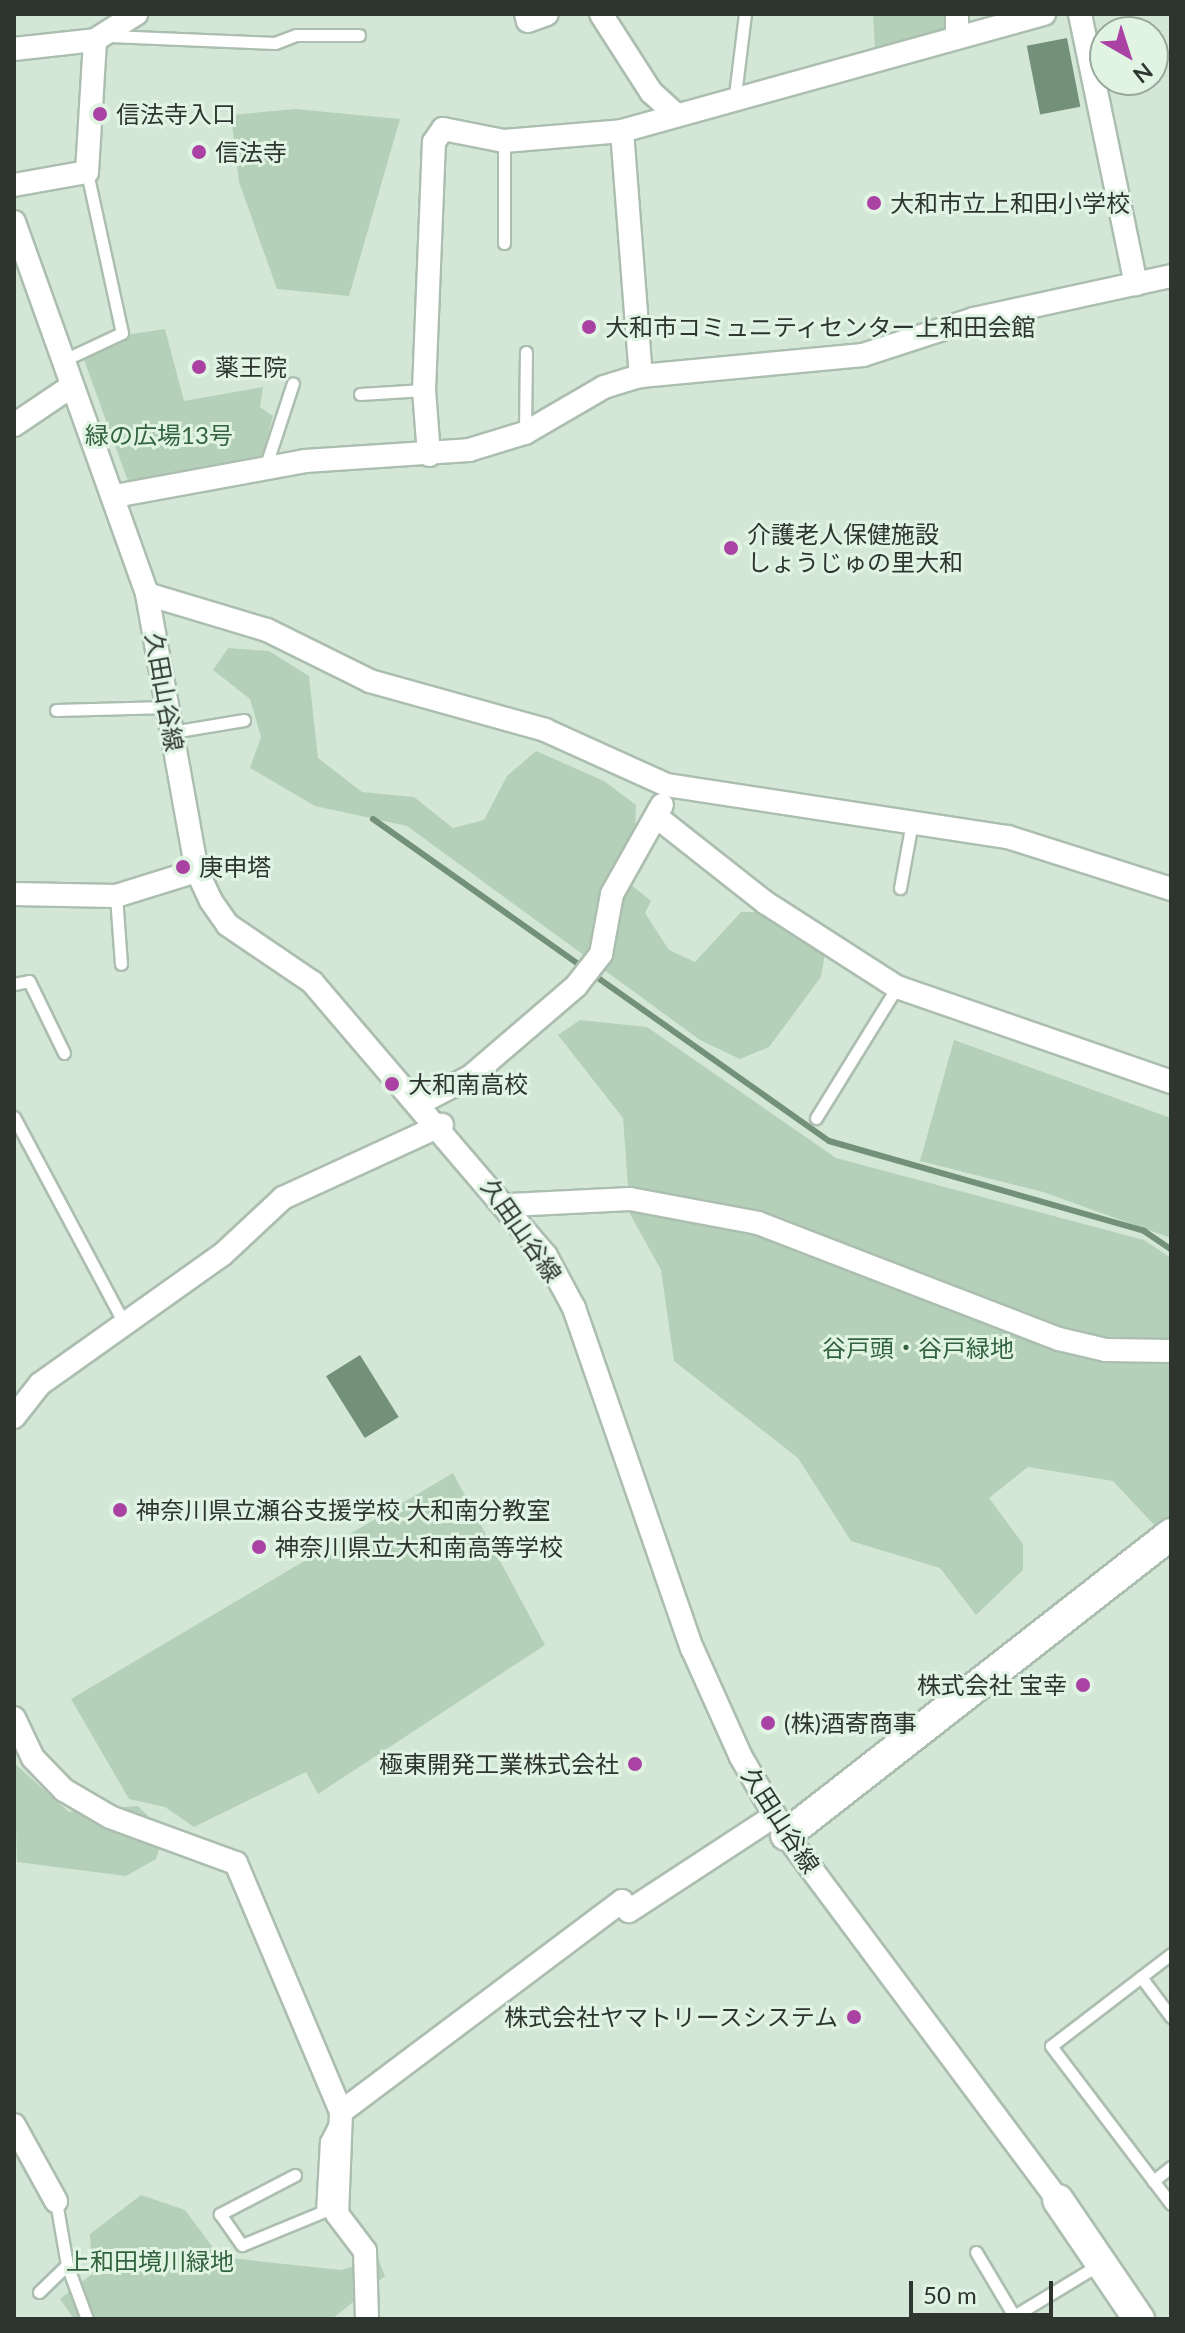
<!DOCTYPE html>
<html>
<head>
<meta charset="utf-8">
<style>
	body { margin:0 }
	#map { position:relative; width:1185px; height:2333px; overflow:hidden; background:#d4e7d7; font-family:Lato,"Noto Sans JP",sans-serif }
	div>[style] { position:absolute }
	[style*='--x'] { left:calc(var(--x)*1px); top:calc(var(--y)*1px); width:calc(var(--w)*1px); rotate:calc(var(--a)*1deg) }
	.green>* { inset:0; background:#b4d0b8 }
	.water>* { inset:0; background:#739178; transform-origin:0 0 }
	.stream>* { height:6px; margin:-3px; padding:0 3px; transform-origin:3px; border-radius:3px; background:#739178 }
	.roads { filter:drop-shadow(2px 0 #acbeaf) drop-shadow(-2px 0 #acbeaf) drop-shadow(0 2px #acbeaf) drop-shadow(0 -2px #acbeaf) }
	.lane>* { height:11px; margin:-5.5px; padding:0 5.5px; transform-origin:5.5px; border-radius:5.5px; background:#fff }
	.street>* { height:22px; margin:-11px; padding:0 11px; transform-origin:11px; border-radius:11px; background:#fff }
	.secondary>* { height:30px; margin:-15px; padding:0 15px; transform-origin:15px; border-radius:15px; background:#fff }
	.dots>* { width:22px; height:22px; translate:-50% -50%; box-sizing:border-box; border:4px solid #e1f4e4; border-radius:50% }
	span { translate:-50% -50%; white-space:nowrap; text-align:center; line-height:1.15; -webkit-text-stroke:6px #e1f4e4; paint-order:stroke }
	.poi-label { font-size:24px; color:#2e352f }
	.left { translate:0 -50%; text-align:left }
	.right { translate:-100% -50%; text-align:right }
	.park-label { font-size:24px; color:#33633e }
	.street-label { font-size:24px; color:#2e352f }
	.frame { position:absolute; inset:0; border:16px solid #2e352f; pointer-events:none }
	.north { position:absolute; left:1089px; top:16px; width:80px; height:80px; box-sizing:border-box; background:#e1f4e4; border:2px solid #99a89c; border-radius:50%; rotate:141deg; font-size:22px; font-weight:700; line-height:32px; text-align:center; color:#2e352f }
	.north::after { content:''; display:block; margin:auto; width:28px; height:36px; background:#aa42a4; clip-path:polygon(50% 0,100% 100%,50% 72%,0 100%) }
	.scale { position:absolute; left:909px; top:2281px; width:144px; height:36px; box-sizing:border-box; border:4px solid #2e352f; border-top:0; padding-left:10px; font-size:24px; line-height:28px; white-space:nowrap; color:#2e352f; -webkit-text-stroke:6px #e1f4e4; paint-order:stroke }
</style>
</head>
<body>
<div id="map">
	<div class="green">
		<div style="clip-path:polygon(826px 14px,946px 14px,946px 37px,875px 52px,873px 14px)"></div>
		<div style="clip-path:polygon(295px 109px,400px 119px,349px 296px,277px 289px,239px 182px,231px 115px)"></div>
		<div style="clip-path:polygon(165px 329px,184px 401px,263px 387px,260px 407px,273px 416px,262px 458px,129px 484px,83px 357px,125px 335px)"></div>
		<div style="clip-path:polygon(228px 648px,269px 651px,309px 676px,318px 758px,362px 792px,414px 797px,453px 828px,484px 820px,507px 776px,536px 751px,604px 781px,636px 805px,635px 835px,618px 874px,651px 901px,645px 913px,669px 950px,695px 962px,741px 912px,769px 912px,825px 954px,821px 977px,769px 1047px,740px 1059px,700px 1040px,407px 826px,315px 806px,250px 768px,261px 737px,250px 699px,213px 670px)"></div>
		<div style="clip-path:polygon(580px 1020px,647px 1027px,836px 1158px,1144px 1240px,1171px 1258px,1171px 1530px,1157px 1528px,1113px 1481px,1028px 1467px,989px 1498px,1023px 1544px,1023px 1570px,976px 1615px,940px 1568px,851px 1541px,798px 1458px,674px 1361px,661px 1270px,630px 1214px,623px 1118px,558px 1035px)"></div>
		<div style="clip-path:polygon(954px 1040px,1171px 1118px,1171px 1238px,1043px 1192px,920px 1161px)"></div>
		<div style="clip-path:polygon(453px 1473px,545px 1645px,318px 1794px,306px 1772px,194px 1827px,165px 1807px,129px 1799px,71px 1699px)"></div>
		<div style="clip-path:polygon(14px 1763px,69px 1812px,138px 1806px,164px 1832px,156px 1859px,126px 1876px,17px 1862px)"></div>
		<div style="clip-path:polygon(141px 2195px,185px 2210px,220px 2257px,341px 2270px,378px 2259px,385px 2276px,332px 2319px,74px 2319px,60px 2299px,92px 2274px,90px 2234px)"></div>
	</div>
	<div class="water">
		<div style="left:1067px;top:38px;width:70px;height:41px;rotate:79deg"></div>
		<div style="left:360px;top:1355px;width:73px;height:40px;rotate:58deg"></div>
	</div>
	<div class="stream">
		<div style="--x:373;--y:819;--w:558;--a:35.23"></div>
		<div style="--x:829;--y:1141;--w:328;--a:15.9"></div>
		<div style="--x:1144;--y:1231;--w:32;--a:34"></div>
	</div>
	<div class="roads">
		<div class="lane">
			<div style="--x:110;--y:36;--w:165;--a:2.4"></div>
			<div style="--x:275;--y:43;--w:22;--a:-21"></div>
			<div style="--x:296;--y:35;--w:63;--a:0"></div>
			<div style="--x:735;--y:95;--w:82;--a:-83"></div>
			<div style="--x:504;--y:243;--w:102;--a:-90"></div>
			<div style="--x:62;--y:361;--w:66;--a:-25"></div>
			<div style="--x:122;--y:333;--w:165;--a:-102.3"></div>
			<div style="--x:360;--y:394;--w:64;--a:-3.6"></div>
			<div style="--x:525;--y:432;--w:80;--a:-89.3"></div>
			<div style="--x:265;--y:468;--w:89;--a:-71.8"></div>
			<div style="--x:56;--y:710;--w:111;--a:-1.5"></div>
			<div style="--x:172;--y:732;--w:73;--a:-9.5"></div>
			<div style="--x:900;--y:888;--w:67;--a:-79.7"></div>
			<div style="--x:116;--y:896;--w:68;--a:85.8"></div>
			<div style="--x:14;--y:984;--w:15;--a:-11"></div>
			<div style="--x:29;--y:981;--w:80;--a:64.1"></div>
			<div style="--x:14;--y:1117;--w:229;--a:61.9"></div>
			<div style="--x:816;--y:1118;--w:154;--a:-58.3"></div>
			<div style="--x:1171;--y:1954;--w:151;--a:142.5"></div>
			<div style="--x:1051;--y:2046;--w:198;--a:52.8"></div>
			<div style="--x:1141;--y:1977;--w:50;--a:53.1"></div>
			<div style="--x:295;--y:2175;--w:85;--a:152.5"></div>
			<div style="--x:220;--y:2214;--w:38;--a:55"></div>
			<div style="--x:242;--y:2245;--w:87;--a:-22.4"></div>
			<div style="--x:322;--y:2212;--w:71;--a:-86.8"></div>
			<div style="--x:326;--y:2141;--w:20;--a:-63"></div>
			<div style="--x:1153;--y:2181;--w:23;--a:-38"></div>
			<div style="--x:976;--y:2252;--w:74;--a:59.3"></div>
			<div style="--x:1014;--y:2316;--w:100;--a:-31.2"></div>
			<div style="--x:67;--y:2265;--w:58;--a:69.7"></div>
			<div style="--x:39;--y:2292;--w:39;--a:-44"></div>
			<div style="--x:67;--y:2265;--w:65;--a:-99.8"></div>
		</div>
		<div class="street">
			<div style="--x:526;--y:14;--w:7;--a:74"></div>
			<div style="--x:528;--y:21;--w:20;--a:-20"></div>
			<div style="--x:601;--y:14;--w:93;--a:57.3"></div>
			<div style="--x:651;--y:92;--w:30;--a:42"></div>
			<div style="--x:1080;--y:14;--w:276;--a:78.3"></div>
			<div style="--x:957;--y:36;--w:22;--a:-90"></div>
			<div style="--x:14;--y:49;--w:81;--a:-6.3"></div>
			<div style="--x:95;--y:40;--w:49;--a:-32.4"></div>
			<div style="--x:622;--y:131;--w:246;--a:85.6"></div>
			<div style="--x:14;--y:185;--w:74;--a:-10.1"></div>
			<div style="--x:87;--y:172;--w:132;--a:-86.5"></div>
			<div style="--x:14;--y:222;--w:395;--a:70.3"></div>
			<div style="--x:147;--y:594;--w:281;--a:79.8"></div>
			<div style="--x:197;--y:871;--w:33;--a:65"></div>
			<div style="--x:211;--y:901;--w:29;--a:55"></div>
			<div style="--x:228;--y:925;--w:102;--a:34.2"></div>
			<div style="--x:312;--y:982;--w:360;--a:49.5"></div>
			<div style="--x:546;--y:1256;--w:59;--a:61.7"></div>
			<div style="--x:574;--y:1308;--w:360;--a:70.9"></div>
			<div style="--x:692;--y:1648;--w:120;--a:65.8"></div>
			<div style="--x:741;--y:1757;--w:90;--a:60"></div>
			<div style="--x:786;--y:1835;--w:455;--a:53.3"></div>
			<div style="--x:14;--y:425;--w:70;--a:-33.9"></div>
			<div style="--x:429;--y:455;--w:65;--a:-94.4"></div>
			<div style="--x:424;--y:390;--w:248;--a:-87.7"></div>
			<div style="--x:434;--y:142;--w:16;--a:-55"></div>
			<div style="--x:443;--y:129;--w:62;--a:11.1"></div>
			<div style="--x:504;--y:141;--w:118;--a:-4.8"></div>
			<div style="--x:622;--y:131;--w:438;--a:-15.5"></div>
			<div style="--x:115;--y:496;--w:193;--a:-10.4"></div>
			<div style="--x:305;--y:461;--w:164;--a:-3.8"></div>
			<div style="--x:469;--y:450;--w:59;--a:-16.9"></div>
			<div style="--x:525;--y:433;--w:91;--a:-30.2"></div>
			<div style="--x:604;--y:387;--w:39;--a:-17"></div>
			<div style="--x:641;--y:376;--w:223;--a:-5.4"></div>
			<div style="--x:863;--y:355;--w:117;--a:-18"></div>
			<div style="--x:974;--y:319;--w:202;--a:-12.3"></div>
			<div style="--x:147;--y:594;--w:125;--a:16.7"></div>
			<div style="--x:267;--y:630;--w:115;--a:26.3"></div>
			<div style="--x:370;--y:681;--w:182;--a:15.6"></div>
			<div style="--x:545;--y:730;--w:134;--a:24.3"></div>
			<div style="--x:667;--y:785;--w:345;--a:8.7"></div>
			<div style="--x:1008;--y:837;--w:171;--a:17.7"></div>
			<div style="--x:658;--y:818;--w:137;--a:38.2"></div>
			<div style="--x:766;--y:903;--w:156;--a:32.7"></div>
			<div style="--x:897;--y:987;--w:290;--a:19.1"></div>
			<div style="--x:14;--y:894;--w:102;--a:1.1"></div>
			<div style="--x:116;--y:896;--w:85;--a:-17.2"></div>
			<div style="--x:422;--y:1102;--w:54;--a:-27.5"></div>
			<div style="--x:470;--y:1077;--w:140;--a:-40.6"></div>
			<div style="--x:576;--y:986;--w:41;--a:-52"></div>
			<div style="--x:601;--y:954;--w:61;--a:-79.6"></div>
			<div style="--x:612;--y:894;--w:102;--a:-60.7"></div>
			<div style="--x:510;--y:1205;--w:120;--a:-2.9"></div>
			<div style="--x:630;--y:1199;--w:130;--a:10.6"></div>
			<div style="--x:758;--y:1223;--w:323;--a:21.1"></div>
			<div style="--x:1059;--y:1339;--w:48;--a:13.2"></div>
			<div style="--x:1106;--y:1350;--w:65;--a:0.9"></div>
			<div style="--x:14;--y:1417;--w:42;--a:-51.8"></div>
			<div style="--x:40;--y:1384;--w:224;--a:-35.4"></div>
			<div style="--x:223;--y:1254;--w:82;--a:-43"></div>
			<div style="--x:283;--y:1198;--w:175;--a:-24.7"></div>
			<div style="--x:14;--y:1718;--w:44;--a:64.6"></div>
			<div style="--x:33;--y:1758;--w:45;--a:45.9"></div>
			<div style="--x:64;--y:1790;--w:53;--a:30.4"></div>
			<div style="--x:110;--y:1817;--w:134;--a:20.1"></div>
			<div style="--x:236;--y:1863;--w:270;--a:67.1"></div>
			<div style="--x:341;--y:2112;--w:102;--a:92.2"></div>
			<div style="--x:337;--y:2214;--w:46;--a:52.9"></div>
			<div style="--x:365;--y:2251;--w:68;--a:88.3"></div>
			<div style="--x:341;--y:2112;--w:351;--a:-36.9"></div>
			<div style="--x:622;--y:1901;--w:12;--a:55"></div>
			<div style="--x:629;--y:1911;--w:173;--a:-33.2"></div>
			<div style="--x:14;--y:2125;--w:87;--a:61.1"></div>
		</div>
		<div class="secondary">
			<div style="--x:786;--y:1835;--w:489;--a:-38"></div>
			<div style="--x:1058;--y:2200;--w:144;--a:55.8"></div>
		</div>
	</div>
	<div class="dots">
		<div style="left:100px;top:114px;background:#aa42a4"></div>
		<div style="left:199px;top:152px;background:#aa42a4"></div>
		<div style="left:874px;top:203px;background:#aa42a4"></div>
		<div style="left:589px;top:327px;background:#aa42a4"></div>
		<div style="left:199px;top:367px;background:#aa42a4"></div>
		<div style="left:731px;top:548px;background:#aa42a4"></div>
		<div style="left:183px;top:867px;background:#aa42a4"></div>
		<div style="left:392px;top:1084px;background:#aa42a4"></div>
		<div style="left:120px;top:1510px;background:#aa42a4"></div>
		<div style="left:259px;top:1547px;background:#aa42a4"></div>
		<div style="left:1083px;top:1685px;background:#aa42a4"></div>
		<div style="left:768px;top:1723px;background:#aa42a4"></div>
		<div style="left:635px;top:1764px;background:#aa42a4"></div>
		<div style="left:854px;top:2017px;background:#aa42a4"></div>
	</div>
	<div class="poi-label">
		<span class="left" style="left:116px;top:114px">信法寺入口</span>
		<span class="left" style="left:215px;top:152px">信法寺</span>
		<span class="left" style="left:890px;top:203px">大和市立上和田小学校</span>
		<span class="left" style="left:605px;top:327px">大和市コミュニティセンター上和田会館</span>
		<span class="left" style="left:215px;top:367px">薬王院</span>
		<span class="left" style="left:747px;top:548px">介護老人保健施設<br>しょうじゅの里大和</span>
		<span class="left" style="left:199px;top:867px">庚申塔</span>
		<span class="left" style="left:408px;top:1084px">大和南高校</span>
		<span class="left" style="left:136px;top:1510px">神奈川県立瀬谷支援学校 大和南分教室</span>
		<span class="left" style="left:275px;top:1547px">神奈川県立大和南高等学校</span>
		<span class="right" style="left:1067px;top:1685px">株式会社 宝幸</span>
		<span class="left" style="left:784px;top:1723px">(株)酒寄商事</span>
		<span class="right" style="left:619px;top:1764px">極東開発工業株式会社</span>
		<span class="right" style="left:838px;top:2017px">株式会社ヤマトリースシステム</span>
	</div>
	<div class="park-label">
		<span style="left:159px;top:435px">緑の広場13号</span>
		<span style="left:918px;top:1348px">谷戸頭・谷戸緑地</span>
		<span style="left:150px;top:2261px">上和田境川緑地</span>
	</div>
	<div class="street-label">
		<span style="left:165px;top:692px;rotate:80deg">久田山谷線</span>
		<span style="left:522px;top:1230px;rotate:55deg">久田山谷線</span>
		<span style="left:781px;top:1820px;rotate:57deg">久田山谷線</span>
	</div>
	<div class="frame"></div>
	<div class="north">N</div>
	<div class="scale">50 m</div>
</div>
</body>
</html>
